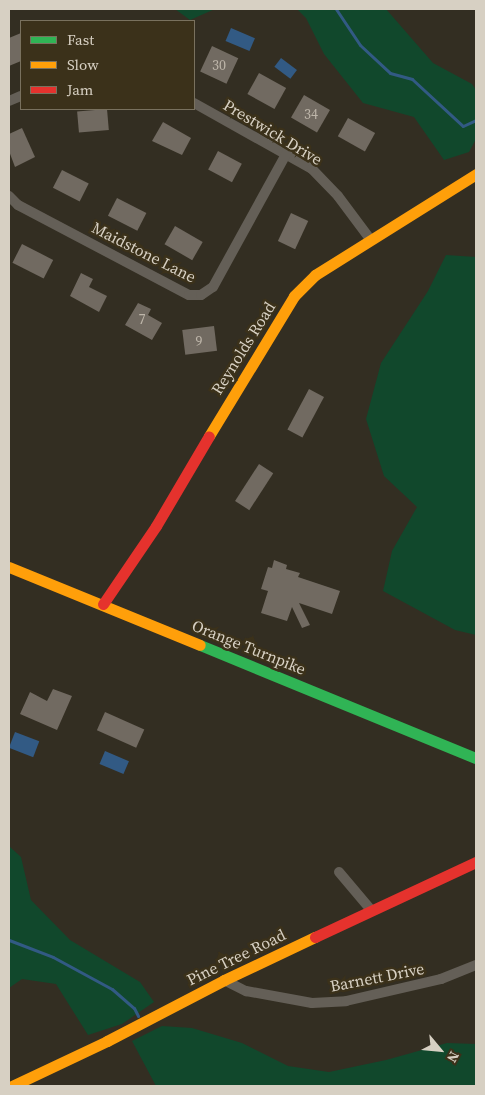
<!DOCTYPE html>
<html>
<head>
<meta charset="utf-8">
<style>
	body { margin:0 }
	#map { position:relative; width:485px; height:1095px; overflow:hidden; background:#332e22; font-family:"Source Serif 4",serif }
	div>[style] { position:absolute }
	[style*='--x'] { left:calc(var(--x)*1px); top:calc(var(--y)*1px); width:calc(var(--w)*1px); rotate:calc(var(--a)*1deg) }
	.green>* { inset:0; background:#11482c }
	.water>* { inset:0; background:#325a84; transform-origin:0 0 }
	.stream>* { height:3px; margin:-1.5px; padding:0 1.5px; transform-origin:1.5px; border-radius:1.5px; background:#325a84 }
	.building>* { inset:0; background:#716a61; transform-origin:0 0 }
	.street>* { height:10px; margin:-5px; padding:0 5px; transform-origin:5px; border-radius:5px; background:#645f57 }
	.fast>* { height:11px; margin:-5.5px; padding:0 5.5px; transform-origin:5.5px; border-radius:5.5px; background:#30b455 }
	.slow>* { height:11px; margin:-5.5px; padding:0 5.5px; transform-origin:5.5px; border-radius:5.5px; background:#ff9f0a }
	.jam>* { height:11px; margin:-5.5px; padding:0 5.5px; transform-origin:5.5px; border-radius:5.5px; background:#e5322d }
	span { translate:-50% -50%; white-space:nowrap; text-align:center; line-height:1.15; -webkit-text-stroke:5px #3b311a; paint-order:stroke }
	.number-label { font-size:14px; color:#beb6aa }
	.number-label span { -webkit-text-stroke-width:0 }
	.street-label { font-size:16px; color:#d7d0c3 }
	.frame { position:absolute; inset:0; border:10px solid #d7d0c3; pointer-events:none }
	.legend { position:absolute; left:20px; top:20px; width:175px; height:90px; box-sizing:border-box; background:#3b311a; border:1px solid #79715e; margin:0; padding:6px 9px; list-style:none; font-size:15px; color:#d7d0c3 }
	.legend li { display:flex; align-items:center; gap:10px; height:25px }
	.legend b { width:25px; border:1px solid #79715e }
	.north { position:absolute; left:415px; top:1025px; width:50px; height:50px; -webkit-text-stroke:4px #3b311a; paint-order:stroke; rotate:118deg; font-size:14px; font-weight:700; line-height:20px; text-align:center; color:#d7d0c3 }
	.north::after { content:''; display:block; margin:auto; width:18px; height:22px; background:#d7d0c3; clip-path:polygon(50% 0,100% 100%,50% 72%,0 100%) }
</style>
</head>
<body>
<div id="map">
	<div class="green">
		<div style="clip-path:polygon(175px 9px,215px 9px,190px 20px)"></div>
		<div style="clip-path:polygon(297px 9px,386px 9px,433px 63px,472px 84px,476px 90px,476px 139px,469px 152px,444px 160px,414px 117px,363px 103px,324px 54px,306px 18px)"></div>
		<div style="clip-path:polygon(446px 255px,476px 257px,476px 635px,455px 630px,383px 591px,392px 551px,417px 507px,384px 476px,366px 419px,381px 363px,428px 291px)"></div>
		<div style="clip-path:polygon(9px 846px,21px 857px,31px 900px,70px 940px,140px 982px,154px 1002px,122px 1024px,88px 1035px,56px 984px,22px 979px,9px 988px)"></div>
		<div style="clip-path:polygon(162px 1026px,192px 1028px,242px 1043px,288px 1066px,329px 1072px,386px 1060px,447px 1043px,476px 1044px,476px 1086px,156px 1086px,132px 1041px)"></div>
	</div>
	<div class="water">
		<div style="left:231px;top:28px;width:26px;height:14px;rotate:23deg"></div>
		<div style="left:281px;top:58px;width:20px;height:11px;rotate:37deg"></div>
		<div style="left:15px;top:732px;width:26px;height:17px;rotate:21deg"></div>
		<div style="left:105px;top:751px;width:26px;height:14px;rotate:23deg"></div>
	</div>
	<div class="stream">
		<div style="--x:336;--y:9;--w:43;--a:56.3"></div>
		<div style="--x:360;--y:45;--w:41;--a:43"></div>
		<div style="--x:390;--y:73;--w:23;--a:15"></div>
		<div style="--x:412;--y:79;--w:69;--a:42.7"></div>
		<div style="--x:463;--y:126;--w:14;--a:-25"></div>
		<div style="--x:9;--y:940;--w:47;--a:21.1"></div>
		<div style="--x:53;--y:957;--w:67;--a:28.5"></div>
		<div style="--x:112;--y:989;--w:29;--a:41"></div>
		<div style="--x:134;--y:1008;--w:9;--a:63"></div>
	</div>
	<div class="building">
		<div style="clip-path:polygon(21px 33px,21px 61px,9px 66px,9px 38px)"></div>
		<div style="left:212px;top:46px;width:29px;height:28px;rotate:25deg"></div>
		<div style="left:259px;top:73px;width:31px;height:24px;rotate:29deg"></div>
		<div style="left:304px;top:95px;width:30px;height:26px;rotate:30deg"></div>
		<div style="left:107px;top:109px;width:21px;height:30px;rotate:85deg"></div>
		<div style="left:348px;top:118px;width:31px;height:21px;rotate:29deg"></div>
		<div style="clip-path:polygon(163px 122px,191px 138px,182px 155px,152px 141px)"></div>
		<div style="clip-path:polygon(22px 128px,35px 157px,15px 167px,9px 151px,9px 134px)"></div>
		<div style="left:218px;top:151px;width:27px;height:21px;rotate:28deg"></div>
		<div style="left:62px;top:170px;width:30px;height:20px;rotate:27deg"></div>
		<div style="left:117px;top:198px;width:33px;height:20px;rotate:27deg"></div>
		<div style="left:291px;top:213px;width:19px;height:31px;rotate:25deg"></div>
		<div style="left:175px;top:226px;width:32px;height:21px;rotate:30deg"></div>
		<div style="left:22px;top:244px;width:35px;height:21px;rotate:27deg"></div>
		<div style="clip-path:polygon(81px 273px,93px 279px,89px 287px,107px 296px,99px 312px,70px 296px)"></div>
		<div style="clip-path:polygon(138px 303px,151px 309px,148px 315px,162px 323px,152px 340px,125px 325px)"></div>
		<div style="left:214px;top:326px;width:25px;height:32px;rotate:83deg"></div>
		<div style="left:309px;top:389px;width:17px;height:46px;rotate:28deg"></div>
		<div style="left:259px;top:464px;width:17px;height:44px;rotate:33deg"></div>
		<div style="clip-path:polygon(274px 560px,287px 565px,286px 569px,300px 573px,298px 577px,340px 591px,332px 614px,299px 603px,310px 625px,302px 628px,292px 607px,287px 621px,261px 613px,268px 591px,261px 589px,268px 567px,272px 568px)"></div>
		<div style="clip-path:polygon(53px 689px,72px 696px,57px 730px,20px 714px,30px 692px,47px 701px)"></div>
		<div style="left:105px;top:712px;width:43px;height:20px;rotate:24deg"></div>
	</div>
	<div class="street">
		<div style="--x:9;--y:101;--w:13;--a:-23"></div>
		<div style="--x:194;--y:103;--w:135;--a:29.2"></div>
		<div style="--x:312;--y:169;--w:37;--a:46"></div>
		<div style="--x:338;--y:196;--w:54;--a:53.3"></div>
		<div style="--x:9;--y:196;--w:13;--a:45"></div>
		<div style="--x:18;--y:205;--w:193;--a:27.8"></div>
		<div style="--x:189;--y:295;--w:12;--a:0"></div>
		<div style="--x:201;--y:295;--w:14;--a:-34"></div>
		<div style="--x:213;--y:287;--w:152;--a:-61.2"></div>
		<div style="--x:339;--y:872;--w:51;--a:49.8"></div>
		<div style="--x:224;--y:980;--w:25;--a:27"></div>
		<div style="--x:246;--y:991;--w:67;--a:10.3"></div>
		<div style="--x:312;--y:1003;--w:34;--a:-3"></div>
		<div style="--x:346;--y:1001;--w:98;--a:-13"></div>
		<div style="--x:441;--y:979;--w:38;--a:-22"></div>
	</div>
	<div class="fast">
		<div style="--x:200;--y:645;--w:298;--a:22.3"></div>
	</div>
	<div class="slow">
		<div style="--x:209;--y:436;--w:164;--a:-58.7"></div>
		<div style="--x:294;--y:296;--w:30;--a:-45"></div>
		<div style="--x:315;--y:275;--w:190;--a:-32.1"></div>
		<div style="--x:9;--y:567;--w:206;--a:22.2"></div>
		<div style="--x:12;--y:1086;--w:105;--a:-25.3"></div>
		<div style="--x:107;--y:1041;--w:132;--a:-27.5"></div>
		<div style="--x:224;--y:980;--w:101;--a:-25.3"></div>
	</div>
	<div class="jam">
		<div style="--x:103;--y:604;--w:94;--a:-55.8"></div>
		<div style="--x:156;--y:526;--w:104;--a:-59.5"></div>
		<div style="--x:315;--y:937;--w:178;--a:-25"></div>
	</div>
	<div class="number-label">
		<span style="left:219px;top:65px">30</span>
		<span style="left:311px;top:114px">34</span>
		<span style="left:142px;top:319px">7</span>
		<span style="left:199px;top:341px">9</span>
	</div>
	<div class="street-label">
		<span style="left:273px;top:132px;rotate:31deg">Prestwick Drive</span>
		<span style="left:144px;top:252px;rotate:27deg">Maidstone Lane</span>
		<span style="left:243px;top:348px;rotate:-58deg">Reynolds Road</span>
		<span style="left:249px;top:647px;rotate:22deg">Orange Turnpike</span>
		<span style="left:236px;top:957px;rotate:-26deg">Pine Tree Road</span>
		<span style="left:377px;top:977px;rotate:-11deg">Barnett Drive</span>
	</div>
	<div class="frame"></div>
	<ul class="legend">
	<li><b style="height:6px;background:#30b455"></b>Fast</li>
	<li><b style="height:6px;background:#ff9f0a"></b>Slow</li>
	<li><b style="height:6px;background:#e5322d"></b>Jam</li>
	</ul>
	<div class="north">N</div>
</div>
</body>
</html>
